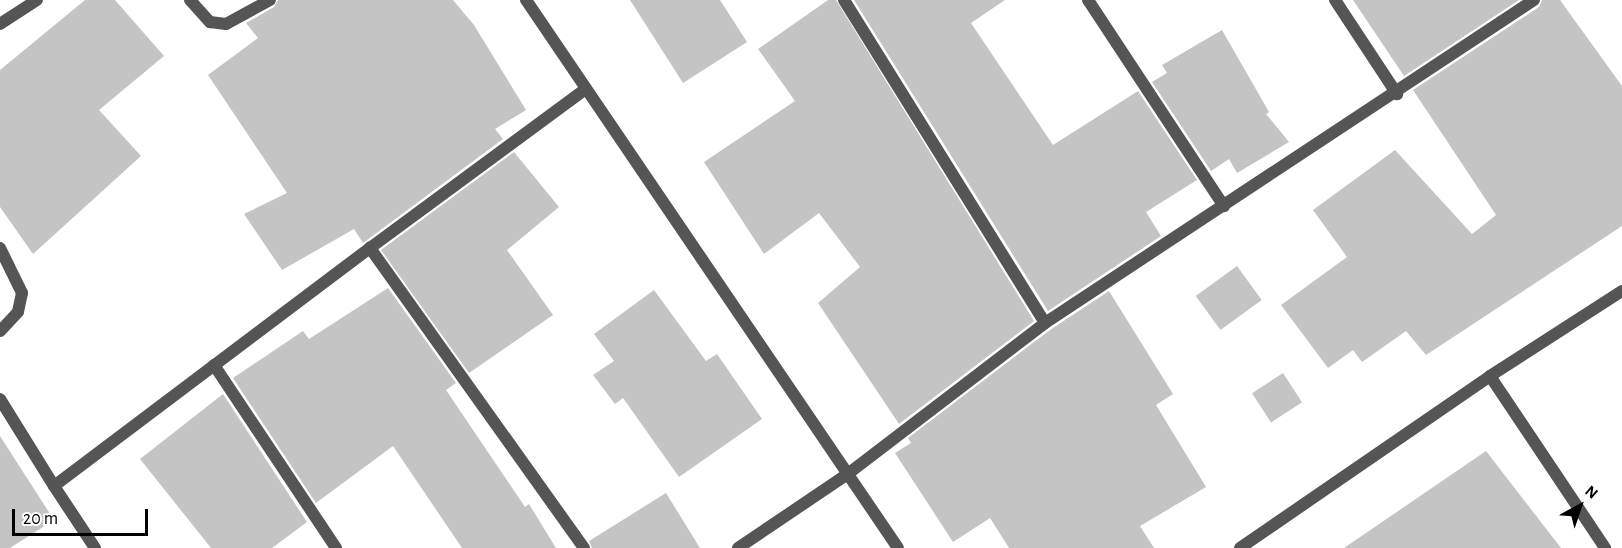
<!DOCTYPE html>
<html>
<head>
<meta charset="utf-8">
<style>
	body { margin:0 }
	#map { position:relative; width:1622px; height:548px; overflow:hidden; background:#fff; font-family:"Alegreya Sans",sans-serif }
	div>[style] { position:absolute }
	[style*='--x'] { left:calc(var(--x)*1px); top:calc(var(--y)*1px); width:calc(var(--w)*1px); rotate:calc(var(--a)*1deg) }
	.building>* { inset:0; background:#c4c4c4; transform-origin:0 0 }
	.street>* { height:12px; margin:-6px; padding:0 6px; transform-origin:6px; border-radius:6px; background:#555 }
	span { translate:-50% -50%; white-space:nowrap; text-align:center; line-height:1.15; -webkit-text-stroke:4.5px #fff; paint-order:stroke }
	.north { position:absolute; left:1550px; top:476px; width:60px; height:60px; -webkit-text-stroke:4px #fff; paint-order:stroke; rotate:40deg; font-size:16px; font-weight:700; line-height:24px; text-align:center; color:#000 }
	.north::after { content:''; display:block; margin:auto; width:21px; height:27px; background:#000; clip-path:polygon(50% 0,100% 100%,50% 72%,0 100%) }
	.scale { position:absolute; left:12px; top:509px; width:136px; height:27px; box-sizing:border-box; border:3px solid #000; border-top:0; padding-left:8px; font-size:18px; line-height:21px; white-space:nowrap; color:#000; -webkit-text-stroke:4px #fff; paint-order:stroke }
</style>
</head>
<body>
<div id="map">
	<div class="building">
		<div style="clip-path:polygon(85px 0,115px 0,164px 56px,99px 110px,141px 156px,33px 254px,0 207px,0 70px)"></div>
		<div style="clip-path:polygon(278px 0,453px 0,474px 25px,526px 110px,495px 129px,503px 139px,363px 243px,354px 229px,282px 270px,244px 214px,287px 193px,208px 75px,258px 38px,246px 23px,274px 7px)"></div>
		<div style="clip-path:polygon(630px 0,720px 0,747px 42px,683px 83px)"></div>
		<div style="clip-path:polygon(828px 0,836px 0,1034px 321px,899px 424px,818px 303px,860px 267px,819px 213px,764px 254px,704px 162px,795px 101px,758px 49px)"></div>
		<div style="clip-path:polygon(854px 0,1005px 0,971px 23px,1053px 145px,1138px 91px,1197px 180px,1146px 212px,1161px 236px,1048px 311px)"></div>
		<div style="clip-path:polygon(1353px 0,1519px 0,1404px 76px)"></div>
		<div style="clip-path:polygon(1542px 0,1560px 0,1622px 86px,1622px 226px,1426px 355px,1406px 331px,1362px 362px,1353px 350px,1328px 368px,1281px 305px,1347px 257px,1313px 210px,1395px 150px,1472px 234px,1496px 215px,1413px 90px,1539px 7px)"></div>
		<div style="clip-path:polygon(1222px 30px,1269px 112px,1266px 114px,1289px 142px,1237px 173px,1229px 159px,1211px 171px,1152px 82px,1167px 73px,1162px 65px)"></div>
		<div style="clip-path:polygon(514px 152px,559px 207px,507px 250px,553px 315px,469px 373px,381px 250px)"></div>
		<div style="left:1237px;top:266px;width:42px;height:51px;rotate:54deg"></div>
		<div style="clip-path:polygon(388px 288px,456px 383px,446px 390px,525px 507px,529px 504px,556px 548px,462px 548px,393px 446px,316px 503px,233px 378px,303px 331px,309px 339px)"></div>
		<div style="clip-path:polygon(654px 290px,706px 361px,717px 354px,762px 419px,679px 477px,623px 398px,615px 404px,593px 375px,614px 361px,594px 334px)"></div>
		<div style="clip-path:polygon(1109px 291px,1173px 394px,1156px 405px,1206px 487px,1140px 526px,1154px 548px,1009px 548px,990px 518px,953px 542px,895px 453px,911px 443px,908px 438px,1050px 330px)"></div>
		<div style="left:1283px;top:373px;width:35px;height:37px;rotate:57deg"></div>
		<div style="clip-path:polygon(223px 394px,307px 522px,272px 548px,211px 548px,140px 459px)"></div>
		<div style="clip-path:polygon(0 436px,54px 520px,10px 548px,0 548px)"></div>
		<div style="clip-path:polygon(1486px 451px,1561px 548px,1344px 548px)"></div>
		<div style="clip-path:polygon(666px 493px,700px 548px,592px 548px,589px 541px)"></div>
	</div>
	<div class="street">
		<div style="--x:190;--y:0;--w:30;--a:48"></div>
		<div style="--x:210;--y:22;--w:16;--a:7"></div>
		<div style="--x:226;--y:24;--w:50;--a:-28.6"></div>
		<div style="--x:526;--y:0;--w:662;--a:55.83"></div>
		<div style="--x:844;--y:0;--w:380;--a:58.1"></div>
		<div style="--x:1088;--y:0;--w:247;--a:56.6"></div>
		<div style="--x:1335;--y:0;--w:113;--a:56.6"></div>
		<div style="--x:0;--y:24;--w:44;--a:-33"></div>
		<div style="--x:0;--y:248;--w:50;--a:63.9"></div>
		<div style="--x:22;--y:293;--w:19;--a:102"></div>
		<div style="--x:18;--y:312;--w:26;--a:133"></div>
		<div style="--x:214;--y:365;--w:220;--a:56.3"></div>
		<div style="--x:1490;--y:376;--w:207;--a:56.2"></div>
		<div style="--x:0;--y:399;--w:102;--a:58.2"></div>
		<div style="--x:95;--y:548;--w:74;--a:-123.5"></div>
		<div style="--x:54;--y:486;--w:396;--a:-37"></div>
		<div style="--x:584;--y:548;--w:369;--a:-125.5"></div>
		<div style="--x:370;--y:248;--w:266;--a:-36.4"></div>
		<div style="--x:738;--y:548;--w:134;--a:-34"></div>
		<div style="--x:849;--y:473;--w:247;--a:-37.4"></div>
		<div style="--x:1045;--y:323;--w:586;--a:-33.45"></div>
		<div style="--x:1240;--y:548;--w:303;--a:-34.5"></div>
		<div style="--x:1490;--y:376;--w:157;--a:-32.8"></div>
	</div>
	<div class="north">N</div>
	<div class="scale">20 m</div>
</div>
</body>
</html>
